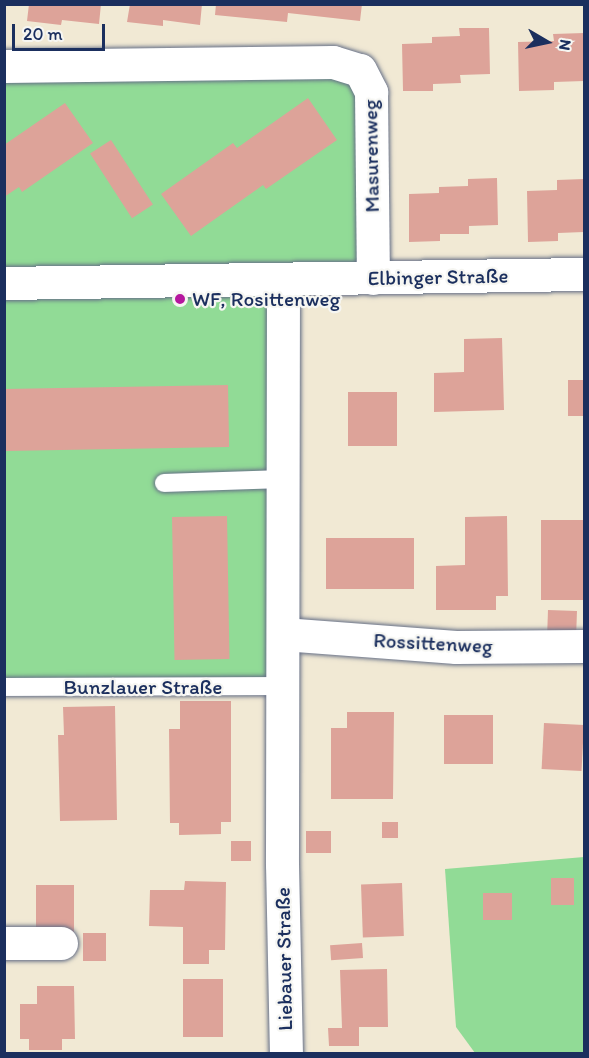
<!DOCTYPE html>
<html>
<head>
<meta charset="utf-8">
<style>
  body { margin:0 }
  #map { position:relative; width:589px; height:1058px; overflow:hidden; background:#f1e9d4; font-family:Itim,sans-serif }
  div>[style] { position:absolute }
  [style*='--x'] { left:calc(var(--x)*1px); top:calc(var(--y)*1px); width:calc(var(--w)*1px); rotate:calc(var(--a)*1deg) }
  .green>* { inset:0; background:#91db96 }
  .building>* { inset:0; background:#dda399; transform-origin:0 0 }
  .roads { filter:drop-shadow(0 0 2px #667087) drop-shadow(0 0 2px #667087) }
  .service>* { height:18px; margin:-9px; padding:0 9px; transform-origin:9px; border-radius:9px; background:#fff }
  .minor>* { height:33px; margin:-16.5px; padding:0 16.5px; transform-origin:16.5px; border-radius:16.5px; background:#fff }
  .dots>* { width:16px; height:16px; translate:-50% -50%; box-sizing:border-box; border:3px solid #f6f6f2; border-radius:50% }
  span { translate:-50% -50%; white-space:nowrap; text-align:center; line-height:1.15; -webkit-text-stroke:4.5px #f6f6f2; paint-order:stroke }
  .street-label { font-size:21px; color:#1b2f5e }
  .poi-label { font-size:21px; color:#1b2f5e }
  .left { translate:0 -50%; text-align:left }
  .frame { position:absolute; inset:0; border:6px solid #1b2f5e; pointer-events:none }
  .north { position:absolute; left:517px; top:12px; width:60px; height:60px; -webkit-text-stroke:4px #f6f6f2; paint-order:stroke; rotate:99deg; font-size:16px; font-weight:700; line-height:24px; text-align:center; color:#1b2f5e }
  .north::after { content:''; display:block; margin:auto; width:21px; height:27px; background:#1b2f5e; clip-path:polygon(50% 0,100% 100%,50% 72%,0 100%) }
  .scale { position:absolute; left:12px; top:24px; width:93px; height:27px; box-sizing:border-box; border:3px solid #1b2f5e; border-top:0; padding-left:8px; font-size:18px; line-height:21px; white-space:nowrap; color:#1b2f5e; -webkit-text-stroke:4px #f6f6f2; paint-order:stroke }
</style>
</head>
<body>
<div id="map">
  <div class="green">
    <i style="clip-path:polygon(4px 66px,360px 70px,373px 278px,283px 279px,282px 686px,5px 687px)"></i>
    <i style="clip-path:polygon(584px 857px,584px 1053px,475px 1053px,456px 1027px,445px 869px)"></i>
  </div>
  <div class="building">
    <i style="clip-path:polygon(29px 4px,101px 4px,99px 24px,62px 20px,61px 25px,27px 21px)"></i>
    <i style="clip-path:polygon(130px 4px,202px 4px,200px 25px,163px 20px,163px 26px,127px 22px)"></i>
    <i style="clip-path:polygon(216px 4px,362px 4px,360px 21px,288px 13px,287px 22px,215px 15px)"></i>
    <i style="clip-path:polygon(459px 28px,489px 28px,490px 74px,460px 75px,461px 83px,433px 84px,433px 91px,403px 91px,402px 44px,432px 43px,432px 37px,460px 36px)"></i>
    <i style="clip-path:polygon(584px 33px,584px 81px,554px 82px,554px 90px,519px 91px,518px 42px,554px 41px,553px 34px)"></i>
    <i style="clip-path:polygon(308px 98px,337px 140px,266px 189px,263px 185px,191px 236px,161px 194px,233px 143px,237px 148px)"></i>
    <i style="clip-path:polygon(65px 103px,93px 143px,22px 192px,19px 187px,4px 197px,4px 145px)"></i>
    <i style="left:111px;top:140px;width:77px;height:25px;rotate:57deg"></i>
    <i style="clip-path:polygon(497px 178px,498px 225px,469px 226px,469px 234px,440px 234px,440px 241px,409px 242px,409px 194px,439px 193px,439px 187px,468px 186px,468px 179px)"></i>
    <i style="clip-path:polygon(584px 179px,584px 232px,558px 233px,558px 241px,528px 242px,527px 191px,557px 190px,557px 180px)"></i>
    <i style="clip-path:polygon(502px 338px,504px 410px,434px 412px,434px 373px,464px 372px,464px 339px)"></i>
    <i style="left:568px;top:380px;width:16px;height:36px"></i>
    <i style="left:228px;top:385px;width:62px;height:224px;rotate:89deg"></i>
    <i style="left:348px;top:392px;width:49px;height:54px"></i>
    <i style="left:227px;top:516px;width:143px;height:55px;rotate:89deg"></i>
    <i style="clip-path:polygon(507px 516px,508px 596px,496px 596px,496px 610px,436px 610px,436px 566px,465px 565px,465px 517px)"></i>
    <i style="left:541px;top:520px;width:43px;height:80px"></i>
    <i style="left:326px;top:538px;width:88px;height:51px"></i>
    <i style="left:548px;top:610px;width:29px;height:28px;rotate:2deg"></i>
    <i style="clip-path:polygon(180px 701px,231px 701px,231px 822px,221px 822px,221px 834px,179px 835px,179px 823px,170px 823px,169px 729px,180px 729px)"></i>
    <i style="clip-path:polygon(115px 706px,117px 820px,60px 821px,58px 735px,64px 735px,63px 707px)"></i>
    <i style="clip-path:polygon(347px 712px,394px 712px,393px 799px,331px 799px,331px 728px,347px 728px)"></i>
    <i style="left:444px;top:715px;width:49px;height:49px"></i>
    <i style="left:544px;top:723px;width:40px;height:46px;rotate:3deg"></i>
    <i style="left:382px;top:822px;width:16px;height:16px"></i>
    <i style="left:331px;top:831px;width:22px;height:25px;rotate:90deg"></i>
    <i style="left:231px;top:841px;width:20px;height:20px"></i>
    <i style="left:551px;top:878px;width:23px;height:27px"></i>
    <i style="clip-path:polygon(185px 881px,226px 882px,225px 950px,209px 950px,209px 964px,183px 964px,183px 927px,149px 926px,150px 890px,184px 890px)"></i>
    <i style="left:402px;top:883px;width:53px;height:41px;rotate:88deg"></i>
    <i style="left:36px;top:885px;width:38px;height:47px"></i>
    <i style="left:483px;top:893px;width:29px;height:27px"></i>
    <i style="left:83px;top:933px;width:23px;height:28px"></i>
    <i style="left:362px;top:943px;width:15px;height:32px;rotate:86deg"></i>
    <i style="clip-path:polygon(387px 969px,388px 1027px,359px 1027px,359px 1046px,329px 1046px,328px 1028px,342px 1028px,340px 970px)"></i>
    <i style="left:183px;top:979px;width:40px;height:58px"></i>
    <i style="clip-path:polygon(37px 986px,74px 986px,75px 1039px,62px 1039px,62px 1050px,29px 1050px,29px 1039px,20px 1039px,20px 1004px,37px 1004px)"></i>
  </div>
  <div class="roads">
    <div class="service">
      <i style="--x:164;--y:483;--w:118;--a:-1.9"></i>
      <i style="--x:4;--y:687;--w:278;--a:-0.2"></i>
    </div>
    <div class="minor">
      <i style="--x:4;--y:66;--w:329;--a:-0.7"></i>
      <i style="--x:333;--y:62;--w:28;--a:17"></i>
      <i style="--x:360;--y:70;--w:25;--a:63"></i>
      <i style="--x:371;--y:92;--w:186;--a:89.4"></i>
      <i style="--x:283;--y:279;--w:585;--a:90.1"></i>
      <i style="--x:282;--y:864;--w:190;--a:88.8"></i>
      <i style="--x:4;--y:283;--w:580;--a:-0.89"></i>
      <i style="--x:283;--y:634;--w:173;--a:4.3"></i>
      <i style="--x:456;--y:647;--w:128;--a:-0.4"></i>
      <i style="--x:4;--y:943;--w:57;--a:0"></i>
    </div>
  </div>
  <div class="dots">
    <i style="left:180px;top:299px;background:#b5179e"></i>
  </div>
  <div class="street-label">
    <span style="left:371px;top:156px;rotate:-91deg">Masurenweg</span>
    <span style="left:438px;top:277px;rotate:-1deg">Elbinger Straße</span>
    <span style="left:433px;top:643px;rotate:3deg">Rossittenweg</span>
    <span style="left:143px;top:687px">Bunzlauer Straße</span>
    <span style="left:284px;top:959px;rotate:-91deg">Liebauer Straße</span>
  </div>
  <div class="poi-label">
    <span class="left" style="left:192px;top:299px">WF, Rosittenweg</span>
  </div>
  <div class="frame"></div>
  <div class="north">N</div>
  <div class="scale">20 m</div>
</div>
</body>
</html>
